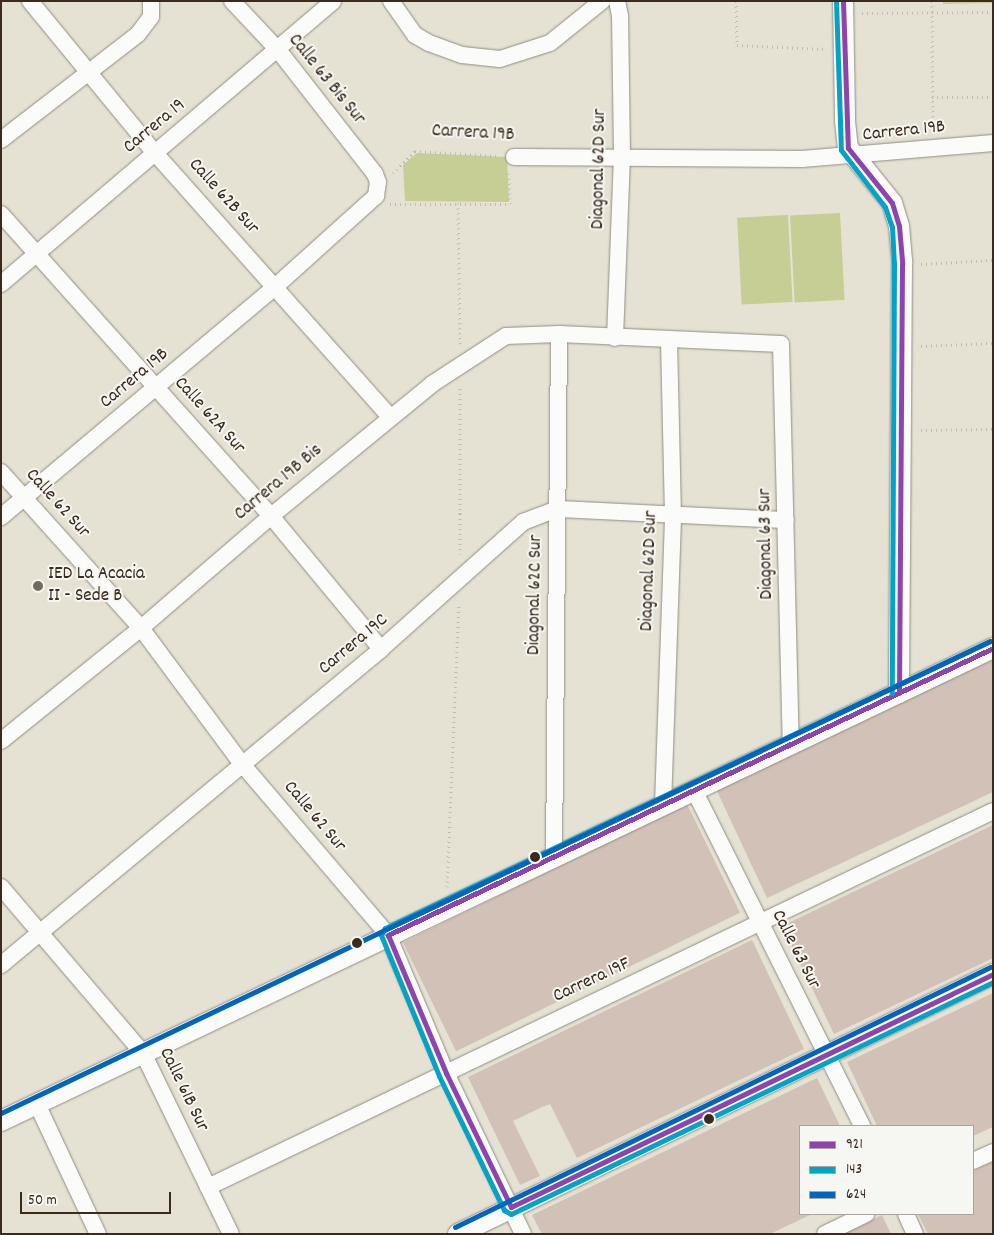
<!DOCTYPE html>
<html>
<head>
<meta charset="utf-8">
<style>
  body { margin:0 }
  #map { position:relative; width:994px; height:1235px; overflow:hidden; background:#e5e2d4; font-family:Dekko,sans-serif }
  div>[style] { position:absolute }
  [style*='--x'] { left:calc(var(--x)*1px); top:calc(var(--y)*1px); width:calc(var(--w)*1px); rotate:calc(var(--a)*1deg) }
  .green>* { inset:0; background:#c7ce95; transform-origin:0 0 }
  .building>* { inset:0; background:#d2c1b7; transform-origin:0 0 }
  .path>* { height:3px; margin-top:-1.5px; transform-origin:0; background:repeating-linear-gradient(90deg,#bebcb8 0 1px,transparent 0 5px) }
  .roads { filter:drop-shadow(0 0 1px #918d84) drop-shadow(0 0 1px #918d84) }
  .minor>* { height:16px; margin:-8px; padding:0 8px; transform-origin:8px; border-radius:8px; background:#fbfbf9 }
  .tertiary>* { height:20px; margin:-10px; padding:0 10px; transform-origin:10px; border-radius:10px; background:#fbfbf9 }
  .bus-1>* { height:5px; margin:-2.5px; padding:0 2.5px; transform-origin:2.5px; border-radius:2.5px; background:#8e44ad }
  .bus-2>* { height:5px; margin:-2.5px; padding:0 2.5px; transform-origin:2.5px; border-radius:2.5px; background:#03a3c5 }
  .bus-3>* { height:5px; margin:-2.5px; padding:0 2.5px; transform-origin:2.5px; border-radius:2.5px; background:#0065bd }
  .dots>* { width:14px; height:14px; translate:-50% -50%; box-sizing:border-box; border:2px solid #f6f6f2; border-radius:50% }
  span { translate:-50% -50%; white-space:nowrap; text-align:center; line-height:1.15; -webkit-text-stroke:4px #f6f6f2; paint-order:stroke }
  .street-label { font-size:19px; color:#3b2a1e }
  .poi-label { font-size:19px; color:#3b2a1e }
  .left { translate:0 -50%; text-align:left }
  .frame { position:absolute; inset:0; border:2px solid #3b2a1e; pointer-events:none }
  .legend { position:absolute; left:799px; top:1125px; width:175px; height:90px; box-sizing:border-box; background:#f6f6f2; border:1px solid #aba49d; margin:0; padding:6px 9px; list-style:none; font-size:15px; color:#3b2a1e }
  .legend li { display:flex; align-items:center; gap:10px; height:25px }
  .legend b { width:25px; border:1px solid #aba49d }
  .scale { position:absolute; left:20px; top:1192px; width:151px; height:22px; box-sizing:border-box; border:2px solid #3b2a1e; border-top:0; padding-left:6px; font-size:15px; line-height:18px; white-space:nowrap; color:#3b2a1e; -webkit-text-stroke:4px #f6f6f2; paint-order:stroke }
</style>
</head>
<body>
<div id="map">
  <div class="green">
    <i style="clip-path:polygon(943px 1px,993px 1px,993px 3px,943px 4px)"></i>
    <i style="clip-path:polygon(417px 153px,507px 157px,509px 202px,405px 201px,403px 165px)"></i>
    <i style="left:840px;top:213px;width:87px;height:50px;rotate:87deg"></i>
    <i style="left:788px;top:215px;width:87px;height:51px;rotate:87deg"></i>
  </div>
  <div class="building">
    <i style="clip-path:polygon(993px 659px,993px 792px,767px 898px,716px 789px)"></i>
    <i style="left:687px;top:804px;width:121px;height:316px;rotate:64deg"></i>
    <i style="clip-path:polygon(993px 825px,993px 958px,834px 1034px,782px 926px)"></i>
    <i style="clip-path:polygon(752px 940px,804px 1049px,577px 1158px,550px 1104px,540px 1108px,513px 1121px,540px 1176px,520px 1185px,468px 1077px)"></i>
    <i style="clip-path:polygon(993px 993px,993px 1127px,973px 1136px,973px 1126px,877px 1126px,847px 1062px)"></i>
    <i style="clip-path:polygon(817px 1078px,840px 1126px,800px 1126px,800px 1214px,812px 1214px,770px 1234px,542px 1234px,532px 1215px)"></i>
    <i style="clip-path:polygon(993px 1161px,993px 1234px,928px 1234px,918px 1214px,973px 1214px,973px 1171px)"></i>
    <i style="clip-path:polygon(882px 1215px,891px 1234px,842px 1234px)"></i>
  </div>
  <div class="path">
    <i style="--x:736;--y:1;--w:44;--a:88.7"></i>
    <i style="--x:737;--y:45;--w:89;--a:2.6"></i>
    <i style="--x:932;--y:1;--w:130;--a:89.6"></i>
    <i style="--x:862;--y:13;--w:131;--a:-0.4"></i>
    <i style="--x:932;--y:97;--w:61;--a:0"></i>
    <i style="--x:393;--y:173;--w:31;--a:-45"></i>
    <i style="--x:415;--y:151;--w:83;--a:3.4"></i>
    <i style="--x:458;--y:203;--w:141;--a:89.2"></i>
    <i style="--x:390;--y:204;--w:120;--a:0"></i>
    <i style="--x:510;--y:204;--w:31;--a:-92"></i>
    <i style="--x:921;--y:264;--w:72;--a:-3.2"></i>
    <i style="--x:921;--y:346;--w:72;--a:-2.4"></i>
    <i style="--x:921;--y:430;--w:72;--a:-0.8"></i>
    <i style="--x:460;--y:554;--w:168;--a:-90"></i>
    <i style="--x:447;--y:887;--w:284;--a:-87.6"></i>
  </div>
  <div class="roads">
    <div class="minor">
      <i style="--x:30;--y:1;--w:197;--a:50.6"></i>
      <i style="--x:155;--y:153;--w:352;--a:48.3"></i>
      <i style="--x:391;--y:1;--w:42;--a:54.8"></i>
      <i style="--x:415;--y:35;--w:16;--a:30"></i>
      <i style="--x:429;--y:43;--w:35;--a:20"></i>
      <i style="--x:462;--y:55;--w:38;--a:6"></i>
      <i style="--x:500;--y:59;--w:52;--a:-17.7"></i>
      <i style="--x:550;--y:43;--w:67;--a:-38.9"></i>
      <i style="--x:1;--y:140;--w:173;--a:-37.7"></i>
      <i style="--x:138;--y:34;--w:21;--a:-53"></i>
      <i style="--x:151;--y:17;--w:16;--a:-90"></i>
      <i style="--x:514;--y:157;--w:288;--a:0.4"></i>
      <i style="--x:802;--y:159;--w:192;--a:-4.8"></i>
      <i style="--x:1;--y:214;--w:405;--a:48.2"></i>
      <i style="--x:271;--y:516;--w:173;--a:50.4"></i>
      <i style="--x:1;--y:284;--w:436;--a:-40.4"></i>
      <i style="--x:615;--y:338;--w:182;--a:-87.8"></i>
      <i style="--x:622;--y:156;--w:140;--a:-90.8"></i>
      <i style="--x:620;--y:16;--w:15;--a:-101"></i>
      <i style="--x:1;--y:472;--w:210;--a:48.1"></i>
      <i style="--x:141;--y:628;--w:169;--a:53.4"></i>
      <i style="--x:242;--y:764;--w:225;--a:49.5"></i>
      <i style="--x:388;--y:935;--w:150;--a:67.2"></i>
      <i style="--x:446;--y:1073;--w:178;--a:64.4"></i>
      <i style="--x:1;--y:517;--w:359;--a:-40"></i>
      <i style="--x:276;--y:286;--w:135;--a:-42"></i>
      <i style="--x:376;--y:196;--w:14;--a:-82"></i>
      <i style="--x:378;--y:182;--w:9;--a:-111"></i>
      <i style="--x:375;--y:174;--w:157;--a:-128"></i>
      <i style="--x:278;--y:50;--w:67;--a:-133.2"></i>
      <i style="--x:1;--y:741;--w:180;--a:-38.9"></i>
      <i style="--x:141;--y:628;--w:172;--a:-40.7"></i>
      <i style="--x:271;--y:516;--w:208;--a:-39.3"></i>
      <i style="--x:432;--y:384;--w:88;--a:-33"></i>
      <i style="--x:506;--y:336;--w:53;--a:-2.2"></i>
      <i style="--x:559;--y:334;--w:222;--a:2.6"></i>
      <i style="--x:781;--y:344;--w:400;--a:88.6"></i>
      <i style="--x:694;--y:790;--w:376;--a:63.4"></i>
      <i style="--x:663;--y:805;--w:289;--a:-88"></i>
      <i style="--x:673;--y:516;--w:177;--a:-91.3"></i>
      <i style="--x:554;--y:856;--w:522;--a:-89.45"></i>
      <i style="--x:1;--y:887;--w:218;--a:49.5"></i>
      <i style="--x:143;--y:1053;--w:201;--a:64.1"></i>
      <i style="--x:1;--y:965;--w:494;--a:-39.7"></i>
      <i style="--x:381;--y:649;--w:191;--a:-41.8"></i>
      <i style="--x:523;--y:522;--w:36;--a:-21"></i>
      <i style="--x:557;--y:509;--w:229;--a:2.8"></i>
      <i style="--x:37;--y:1104;--w:144;--a:64.9"></i>
      <i style="--x:973;--y:1161;--w:22;--a:-24"></i>
      <i style="--x:208;--y:1187;--w:870;--a:-25.59"></i>
      <i style="--x:906;--y:1214;--w:22;--a:66"></i>
      <i style="--x:825;--y:1234;--w:46;--a:-26"></i>
    </div>
    <div class="tertiary">
      <i style="--x:843;--y:1;--w:120;--a:89"></i>
      <i style="--x:845;--y:121;--w:27;--a:84"></i>
      <i style="--x:848;--y:148;--w:70;--a:51.3"></i>
      <i style="--x:892;--y:203;--w:24;--a:73"></i>
      <i style="--x:899;--y:226;--w:38;--a:85"></i>
      <i style="--x:902;--y:264;--w:429;--a:90.4"></i>
      <i style="--x:1;--y:1121;--w:1099;--a:-25.49"></i>
      <i style="--x:458;--y:1234;--w:595;--a:-25.92"></i>
    </div>
  </div>
  <div class="bus-1">
    <i style="--x:843;--y:1;--w:147;--a:88.1"></i>
    <i style="--x:848;--y:148;--w:70;--a:51.3"></i>
    <i style="--x:892;--y:203;--w:24;--a:73"></i>
    <i style="--x:899;--y:226;--w:38;--a:85"></i>
    <i style="--x:902;--y:264;--w:429;--a:90.4"></i>
    <i style="--x:993;--y:648;--w:670;--a:154.62"></i>
    <i style="--x:388;--y:935;--w:150;--a:67.2"></i>
    <i style="--x:446;--y:1073;--w:149;--a:64.1"></i>
    <i style="--x:511;--y:1207;--w:535;--a:-25.8"></i>
  </div>
  <div class="bus-2">
    <i style="--x:836;--y:1;--w:149;--a:88.1"></i>
    <i style="--x:841;--y:150;--w:72;--a:52.3"></i>
    <i style="--x:885;--y:207;--w:21;--a:71"></i>
    <i style="--x:892;--y:227;--w:37;--a:87"></i>
    <i style="--x:894;--y:264;--w:429;--a:90.3"></i>
    <i style="--x:990;--y:641;--w:670;--a:154.62"></i>
    <i style="--x:385;--y:928;--w:8;--a:120"></i>
    <i style="--x:381;--y:935;--w:152;--a:67.6"></i>
    <i style="--x:439;--y:1076;--w:149;--a:64.1"></i>
    <i style="--x:504;--y:1210;--w:8;--a:30"></i>
    <i style="--x:511;--y:1214;--w:535;--a:-25.7"></i>
  </div>
  <div class="bus-3">
    <i style="--x:1;--y:1113;--w:1096;--a:-25.51"></i>
    <i style="--x:455;--y:1227;--w:595;--a:-25.92"></i>
  </div>
  <div class="dots">
    <i style="left:38px;top:586px;background:#766a5e"></i>
    <i style="left:535px;top:857px;background:#3b2a1e"></i>
    <i style="left:357px;top:943px;background:#3b2a1e"></i>
    <i style="left:709px;top:1119px;background:#3b2a1e"></i>
  </div>
  <div class="street-label">
    <span style="left:326px;top:80px;rotate:51deg">Calle 63 Bis Sur</span>
    <span style="left:155px;top:127px;rotate:-40deg">Carrera 19</span>
    <span style="left:904px;top:132px;rotate:-6deg">Carrera 19B</span>
    <span style="left:473px;top:134px;rotate:3deg">Carrera 19B</span>
    <span style="left:600px;top:169px;rotate:-89deg">Diagonal 62D Sur</span>
    <span style="left:223px;top:197px;rotate:48deg">Calle 62B Sur</span>
    <span style="left:135px;top:379px;rotate:-40deg">Carrera 19B</span>
    <span style="left:209px;top:416px;rotate:48deg">Calle 62A Sur</span>
    <span style="left:279px;top:483px;rotate:-40deg">Carrera 19B Bis</span>
    <span style="left:57px;top:504px;rotate:48deg">Calle 62 Sur</span>
    <span style="left:767px;top:544px;rotate:-91deg">Diagonal 63 Sur</span>
    <span style="left:650px;top:571px;rotate:-88deg">Diagonal 62D Sur</span>
    <span style="left:536px;top:595px;rotate:-89deg">Diagonal 62C Sur</span>
    <span style="left:354px;top:645px;rotate:-40deg">Carrera 19C</span>
    <span style="left:314px;top:817px;rotate:50deg">Calle 62 Sur</span>
    <span style="left:795px;top:950px;rotate:63deg">Calle 63 Sur</span>
    <span style="left:592px;top:981px;rotate:-25deg">Carrera 19F</span>
    <span style="left:183px;top:1090px;rotate:64deg">Calle 61B Sur</span>
  </div>
  <div class="poi-label">
    <span class="left" style="left:48px;top:586px">IED La Acacia<br>II - Sede B</span>
  </div>
  <div class="frame"></div>
  <ul class="legend">
  <li><b style="height:6px;background:#8e44ad"></b>921</li>
  <li><b style="height:6px;background:#03a3c5"></b>143</li>
  <li><b style="height:6px;background:#0065bd"></b>624</li>
  </ul>
  <div class="scale">50 m</div>
</div>
</body>
</html>
